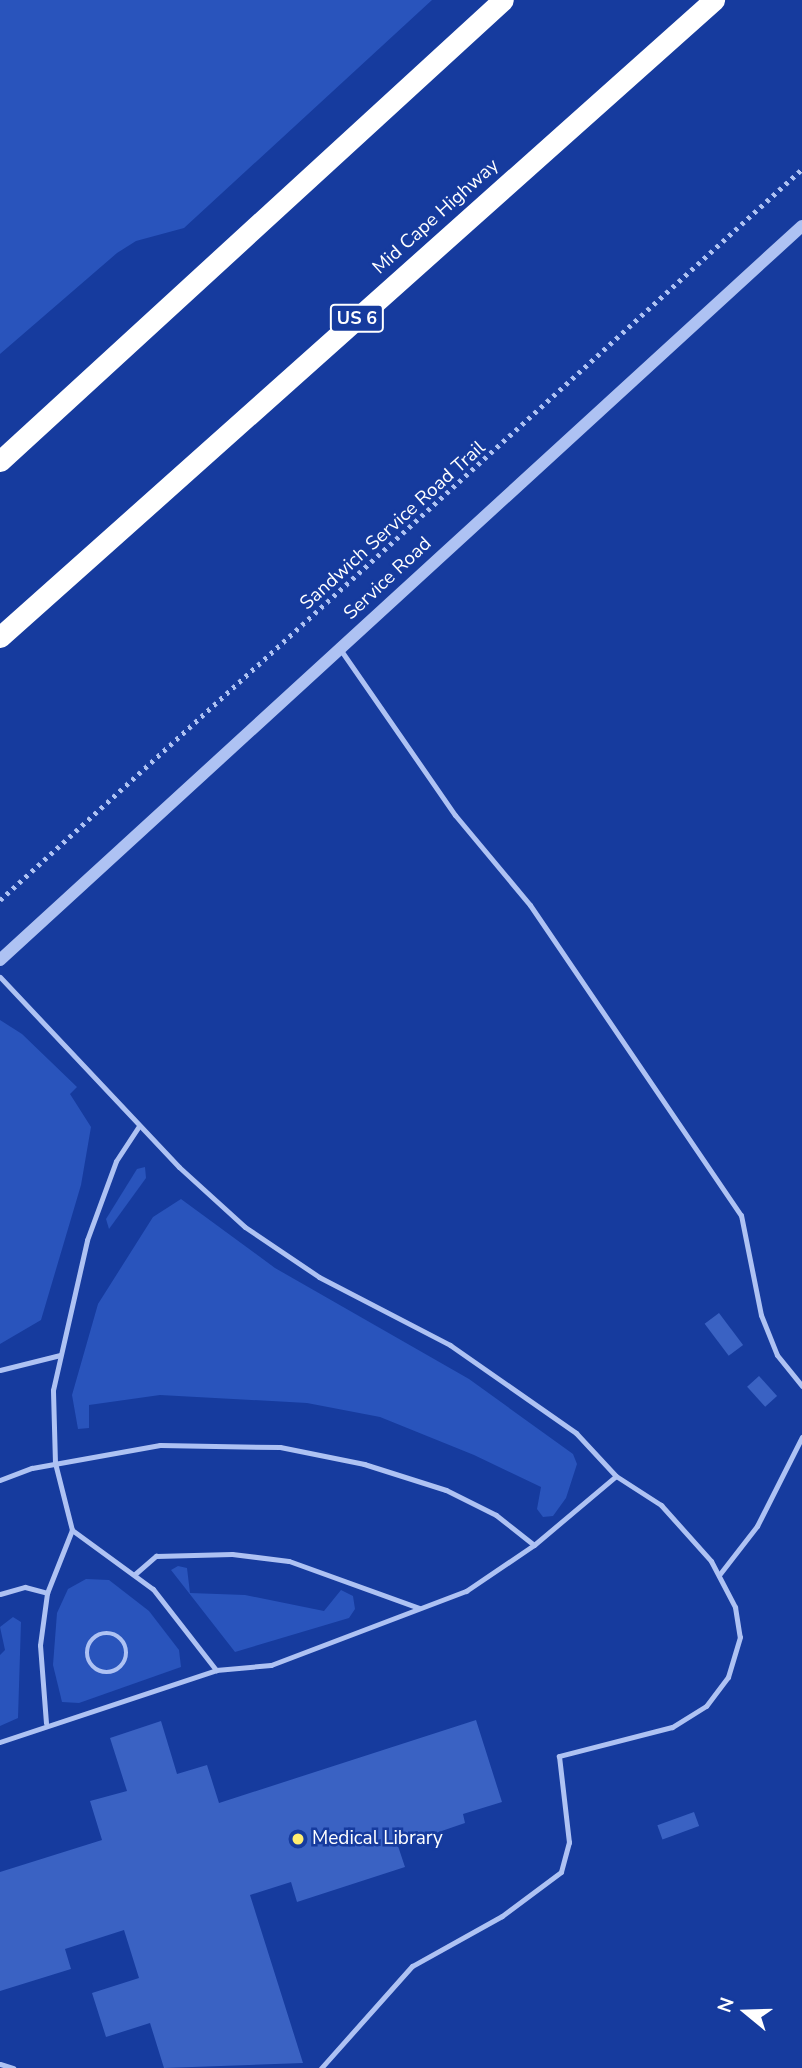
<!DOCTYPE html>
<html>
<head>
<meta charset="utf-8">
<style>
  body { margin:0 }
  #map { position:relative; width:802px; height:2068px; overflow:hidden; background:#163b9e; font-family:"Nunito Sans",sans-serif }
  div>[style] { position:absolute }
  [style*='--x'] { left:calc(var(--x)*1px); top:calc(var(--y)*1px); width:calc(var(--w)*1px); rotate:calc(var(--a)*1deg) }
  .green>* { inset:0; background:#2954bc }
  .building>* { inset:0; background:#3a62c3; transform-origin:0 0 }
  .path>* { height:4.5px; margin-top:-2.25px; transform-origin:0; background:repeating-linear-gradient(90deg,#aec2f3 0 3.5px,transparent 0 8.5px) }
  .path>.ring { margin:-2.25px; padding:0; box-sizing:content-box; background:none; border:4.5px solid #aec2f3; border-radius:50% }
  .service>* { height:5px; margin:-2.5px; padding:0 2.5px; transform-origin:2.5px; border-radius:2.5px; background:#aec2f3 }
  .tertiary>* { height:12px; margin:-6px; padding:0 6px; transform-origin:6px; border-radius:6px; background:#aec2f3 }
  .motorway>* { height:21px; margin:-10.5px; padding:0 10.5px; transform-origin:10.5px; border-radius:10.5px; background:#fff }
  .dots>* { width:19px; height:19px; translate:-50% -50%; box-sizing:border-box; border:4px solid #163b9e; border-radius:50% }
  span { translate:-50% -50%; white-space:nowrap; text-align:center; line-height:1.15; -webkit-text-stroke:5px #163b9e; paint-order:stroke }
  .shield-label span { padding:2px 5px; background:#163b9e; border:2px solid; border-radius:5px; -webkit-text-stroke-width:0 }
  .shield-label { font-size:18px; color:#fff; font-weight:700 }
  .street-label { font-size:19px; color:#fff }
  .poi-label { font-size:19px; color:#fff }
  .left { translate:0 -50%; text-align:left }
  .north { position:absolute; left:711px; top:1977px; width:70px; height:70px; -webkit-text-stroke:5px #163b9e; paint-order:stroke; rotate:289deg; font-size:19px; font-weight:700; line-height:28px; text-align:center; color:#fff }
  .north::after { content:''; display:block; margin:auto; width:24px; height:32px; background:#fff; clip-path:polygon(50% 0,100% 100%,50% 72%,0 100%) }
</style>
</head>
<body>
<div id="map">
  <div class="green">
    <i style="clip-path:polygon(0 0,432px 0,184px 228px,136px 241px,117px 253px,0 354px)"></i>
    <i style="clip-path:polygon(0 1020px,22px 1034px,77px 1087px,70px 1094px,91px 1127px,81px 1185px,41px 1320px,0 1344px)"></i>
    <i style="clip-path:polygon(145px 1167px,146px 1178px,109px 1229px,106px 1219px,137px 1169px)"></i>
    <i style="clip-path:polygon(181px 1199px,275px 1268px,469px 1379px,573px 1454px,577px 1464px,566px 1498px,553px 1516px,543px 1517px,537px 1509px,541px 1487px,474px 1455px,380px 1417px,307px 1403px,160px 1395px,89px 1405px,89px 1428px,78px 1429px,72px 1395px,98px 1304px,153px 1217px)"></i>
    <i style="clip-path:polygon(178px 1566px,187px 1568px,190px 1593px,245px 1595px,324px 1611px,341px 1590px,353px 1596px,355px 1609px,349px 1618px,235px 1652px,171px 1570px)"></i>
    <i style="clip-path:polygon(86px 1579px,109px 1580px,149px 1611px,179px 1650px,181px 1667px,79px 1703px,62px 1702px,53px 1665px,57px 1613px,68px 1589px)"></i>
    <i style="clip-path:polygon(13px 1617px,21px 1622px,18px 1718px,0 1726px,0 1655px,5px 1650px,0 1627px)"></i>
  </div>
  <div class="building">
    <i style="left:719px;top:1313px;width:40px;height:18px;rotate:53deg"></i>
    <i style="left:759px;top:1376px;width:27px;height:16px;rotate:48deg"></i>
    <i style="clip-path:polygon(476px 1720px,502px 1802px,463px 1814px,465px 1823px,398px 1846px,405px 1867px,297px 1902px,291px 1882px,250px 1895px,303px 2063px,164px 2068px,150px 2023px,106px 2037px,92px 1993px,139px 1978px,124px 1930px,65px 1949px,71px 1969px,0 1991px,0 1872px,102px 1840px,90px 1801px,127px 1791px,110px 1738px,161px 1721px,177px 1774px,207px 1765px,219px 1803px)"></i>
    <i style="left:694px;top:1812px;width:15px;height:39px;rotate:70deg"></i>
  </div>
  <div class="path">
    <i style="--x:0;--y:900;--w:1085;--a:-42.35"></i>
    <i class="ring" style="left:87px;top:1633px;width:35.5px;height:35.5px"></i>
  </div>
  <div class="service">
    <i style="--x:340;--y:649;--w:202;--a:55.3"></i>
    <i style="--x:455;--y:815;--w:117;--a:50.2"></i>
    <i style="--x:530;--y:905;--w:375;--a:55.8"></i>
    <i style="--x:741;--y:1215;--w:102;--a:78.7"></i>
    <i style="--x:761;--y:1315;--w:43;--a:68.2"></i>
    <i style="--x:777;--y:1355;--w:40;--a:51"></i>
    <i style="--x:0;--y:977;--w:261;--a:46.7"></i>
    <i style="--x:179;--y:1167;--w:89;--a:42.3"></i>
    <i style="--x:245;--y:1227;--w:89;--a:34"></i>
    <i style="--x:319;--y:1277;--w:148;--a:27.4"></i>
    <i style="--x:450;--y:1345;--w:154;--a:34.9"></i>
    <i style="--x:576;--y:1433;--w:59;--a:47.1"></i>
    <i style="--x:616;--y:1476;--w:54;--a:32.8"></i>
    <i style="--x:661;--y:1505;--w:75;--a:48.2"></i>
    <i style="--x:711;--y:1561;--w:52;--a:62.4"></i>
    <i style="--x:735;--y:1607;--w:30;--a:81"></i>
    <i style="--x:740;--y:1637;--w:42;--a:106.7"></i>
    <i style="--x:728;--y:1677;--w:36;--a:127"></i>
    <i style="--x:706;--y:1706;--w:40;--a:148"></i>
    <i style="--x:672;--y:1727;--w:117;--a:165.6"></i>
    <i style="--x:559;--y:1756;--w:87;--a:83.4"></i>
    <i style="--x:569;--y:1842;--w:31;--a:105"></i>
    <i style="--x:561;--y:1872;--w:74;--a:143.3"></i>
    <i style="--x:502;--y:1916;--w:103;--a:150.9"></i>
    <i style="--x:412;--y:1966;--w:137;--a:131.7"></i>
    <i style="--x:0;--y:1370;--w:62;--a:-14"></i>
    <i style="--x:0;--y:1480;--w:34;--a:-21"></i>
    <i style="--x:32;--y:1468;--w:130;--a:-10.2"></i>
    <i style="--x:160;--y:1445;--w:120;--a:1"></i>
    <i style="--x:280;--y:1447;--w:86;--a:11.4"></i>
    <i style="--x:364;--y:1464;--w:86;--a:17.6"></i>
    <i style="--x:446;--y:1490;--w:56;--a:26.6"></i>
    <i style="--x:496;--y:1515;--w:48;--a:38.3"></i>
    <i style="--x:72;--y:1530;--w:100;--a:36.1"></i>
    <i style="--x:153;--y:1589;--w:103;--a:52.1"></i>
    <i style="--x:135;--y:1574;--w:28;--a:-41"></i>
    <i style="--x:156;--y:1556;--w:76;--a:-1.5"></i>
    <i style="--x:232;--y:1554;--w:57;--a:7"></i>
    <i style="--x:289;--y:1561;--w:138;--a:19.9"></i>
    <i style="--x:719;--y:1575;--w:62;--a:-52.2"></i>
    <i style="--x:757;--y:1526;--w:100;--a:-63.2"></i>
    <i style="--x:0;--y:1594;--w:26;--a:-16"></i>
    <i style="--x:25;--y:1587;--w:23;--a:15"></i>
    <i style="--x:46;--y:1723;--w:78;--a:-94.4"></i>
    <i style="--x:40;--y:1645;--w:52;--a:-82.3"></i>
    <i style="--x:47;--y:1593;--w:68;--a:-68.4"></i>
    <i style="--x:72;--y:1530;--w:69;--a:-104.2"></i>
    <i style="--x:55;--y:1463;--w:73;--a:-91.6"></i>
    <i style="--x:53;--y:1390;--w:154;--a:-77.2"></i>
    <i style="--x:87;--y:1240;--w:84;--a:-69.8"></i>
    <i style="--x:116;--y:1161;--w:42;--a:-56.7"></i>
    <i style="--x:0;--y:1742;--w:228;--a:-18.4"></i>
    <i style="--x:216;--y:1670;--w:55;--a:-5.2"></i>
    <i style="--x:271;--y:1665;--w:209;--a:-20.8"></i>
    <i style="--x:466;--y:1591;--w:82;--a:-34.1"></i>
    <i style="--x:534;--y:1545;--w:107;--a:-40.1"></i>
    <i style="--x:0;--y:2064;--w:14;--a:17"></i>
  </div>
  <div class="tertiary">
    <i style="--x:0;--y:960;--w:1087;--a:-42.47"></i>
  </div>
  <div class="motorway">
    <i style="--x:0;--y:461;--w:682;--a:-42.51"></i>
    <i style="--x:0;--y:637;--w:957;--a:-41.74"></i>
  </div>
  <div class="dots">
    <i style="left:298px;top:1839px;background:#ffed70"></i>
  </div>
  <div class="shield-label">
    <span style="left:357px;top:318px">US 6</span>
  </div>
  <div class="street-label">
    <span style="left:436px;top:217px;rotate:-42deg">Mid Cape Highway</span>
    <span style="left:393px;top:526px;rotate:-42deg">Sandwich Service Road Trail</span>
    <span style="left:388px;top:579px;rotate:-43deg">Service Road</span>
  </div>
  <div class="poi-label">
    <span class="left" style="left:312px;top:1839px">Medical Library</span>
  </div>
  <div class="north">N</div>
</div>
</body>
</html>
